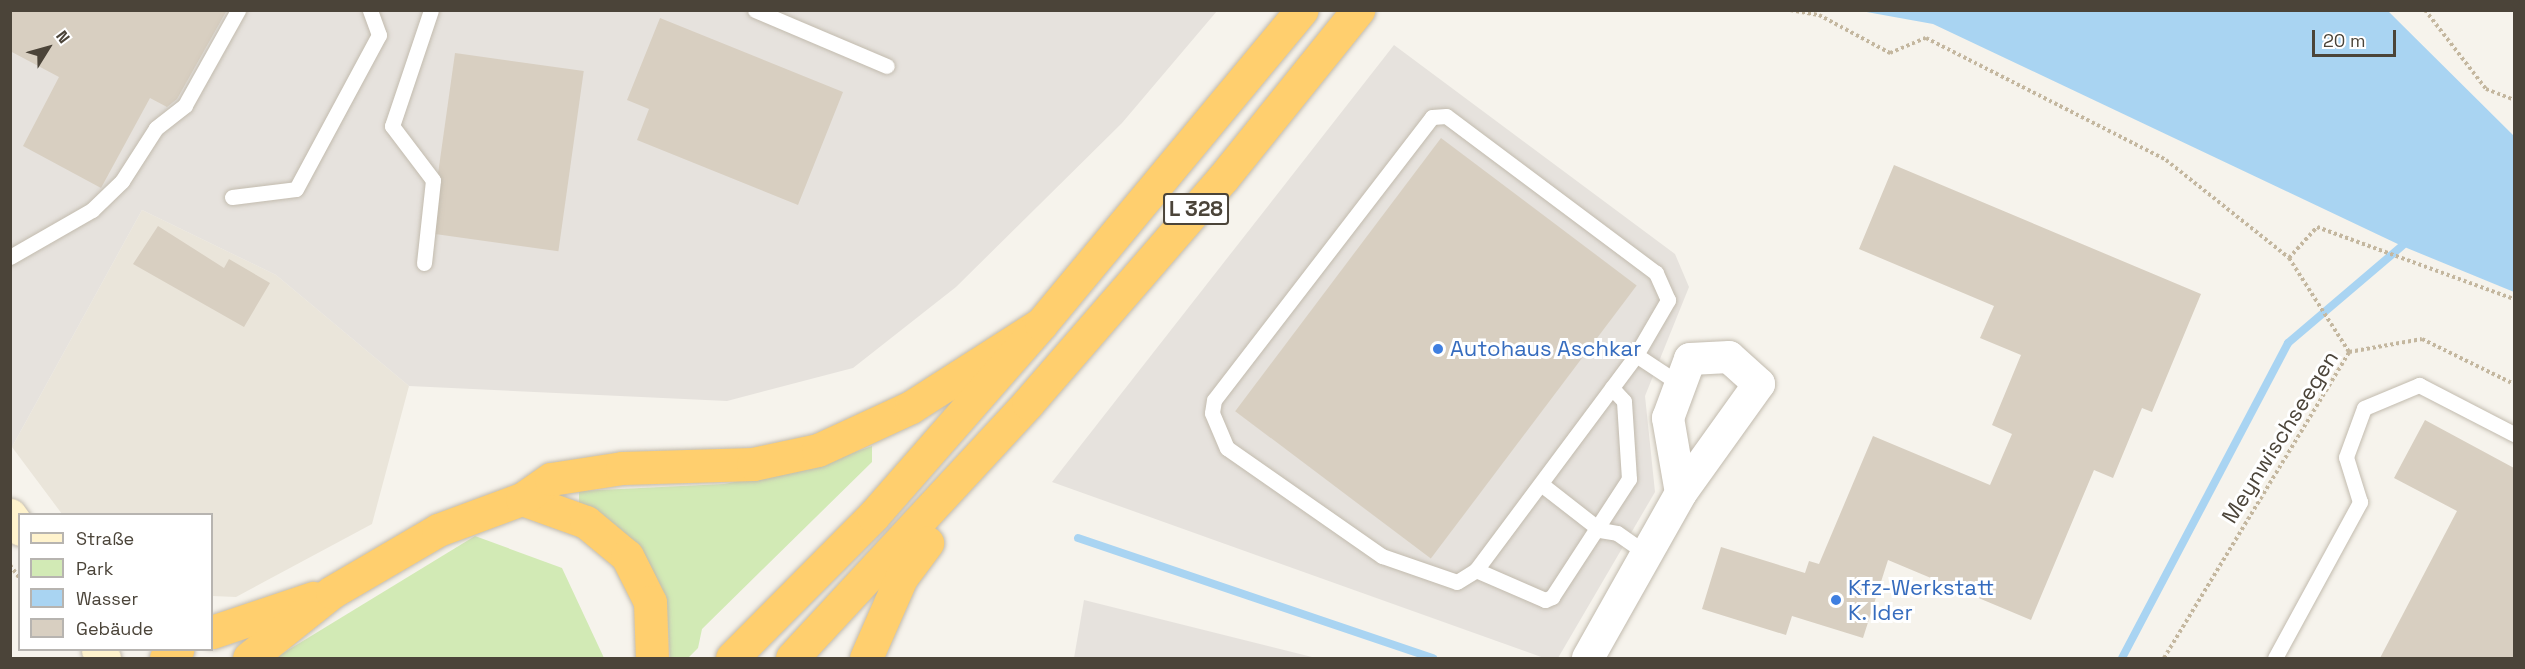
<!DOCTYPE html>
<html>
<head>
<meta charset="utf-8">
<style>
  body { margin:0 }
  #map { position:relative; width:2525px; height:669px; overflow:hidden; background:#f6f3ec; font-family:"Space Grotesk",sans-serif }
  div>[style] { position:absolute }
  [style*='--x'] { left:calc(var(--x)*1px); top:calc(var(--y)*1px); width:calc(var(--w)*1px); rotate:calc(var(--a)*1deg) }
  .residential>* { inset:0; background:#eae5da }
  .industrial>* { inset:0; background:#e6e2dd }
  .green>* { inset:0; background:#d2eab5 }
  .water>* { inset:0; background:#a9d4f2 }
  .stream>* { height:8px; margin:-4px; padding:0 4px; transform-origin:4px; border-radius:4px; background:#a9d4f2 }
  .building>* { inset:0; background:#d8cfc1; transform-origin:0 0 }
  .path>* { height:4px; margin-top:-2px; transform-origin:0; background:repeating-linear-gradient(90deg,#c4b79f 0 3px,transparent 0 6px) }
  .roads { filter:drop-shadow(0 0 2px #c2bbae) drop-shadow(0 0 2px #c2bbae) }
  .lane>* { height:15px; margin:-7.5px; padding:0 7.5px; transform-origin:7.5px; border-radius:7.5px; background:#fff }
  .street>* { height:32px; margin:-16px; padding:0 16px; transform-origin:16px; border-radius:16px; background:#fff }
  .secondary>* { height:33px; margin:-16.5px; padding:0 16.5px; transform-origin:16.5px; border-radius:16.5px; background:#fff3cd }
  .highway>* { height:33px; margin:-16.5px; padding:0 16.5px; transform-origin:16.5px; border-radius:16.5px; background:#ffcf6e }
  .dots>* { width:16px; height:16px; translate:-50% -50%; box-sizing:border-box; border:3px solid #fff; border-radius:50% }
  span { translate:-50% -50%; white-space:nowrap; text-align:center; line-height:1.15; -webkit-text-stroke:6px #fff; paint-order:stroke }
  .shield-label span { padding:2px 4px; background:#fff; border:2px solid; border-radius:4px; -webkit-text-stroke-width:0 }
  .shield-label { font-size:21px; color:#4b4439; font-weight:700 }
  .shop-label { font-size:22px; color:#366cbe }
  .left { translate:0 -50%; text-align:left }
  .street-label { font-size:22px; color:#4b4439 }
  .frame { position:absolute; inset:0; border:12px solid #4b4439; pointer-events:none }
  .legend { position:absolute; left:18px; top:513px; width:195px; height:138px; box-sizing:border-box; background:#fff; border:2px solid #b7b4b0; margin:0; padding:8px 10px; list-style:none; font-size:18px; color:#4b4439 }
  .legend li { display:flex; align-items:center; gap:12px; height:30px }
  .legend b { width:30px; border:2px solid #b7b4b0 }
  .north { position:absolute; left:18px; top:18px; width:60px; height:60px; -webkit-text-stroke:4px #fff; paint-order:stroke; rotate:53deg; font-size:16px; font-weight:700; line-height:24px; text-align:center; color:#4b4439 }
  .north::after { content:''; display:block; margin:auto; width:21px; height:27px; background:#4b4439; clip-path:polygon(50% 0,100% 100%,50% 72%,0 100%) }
  .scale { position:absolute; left:2312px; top:30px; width:84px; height:27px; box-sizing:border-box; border:3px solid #4b4439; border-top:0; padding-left:8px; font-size:18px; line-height:21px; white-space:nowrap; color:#4b4439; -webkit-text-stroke:4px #fff; paint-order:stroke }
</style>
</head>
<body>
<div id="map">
  <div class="residential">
    <i style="clip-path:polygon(142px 210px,276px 275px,409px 386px,372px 524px,236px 597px,212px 596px,212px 514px,62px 514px,12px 447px)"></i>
  </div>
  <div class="industrial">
    <i style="clip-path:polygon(11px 11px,1217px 11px,1122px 123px,956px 287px,853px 368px,727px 401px,409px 386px,276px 275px,142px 210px,12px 447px)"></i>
    <i style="clip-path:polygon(1394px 45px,1675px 254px,1689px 287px,1645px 396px,1655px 492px,1558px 658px,1544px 658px,1052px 482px)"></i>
    <i style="clip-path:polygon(1084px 600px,1316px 658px,1074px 658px)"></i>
  </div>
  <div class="green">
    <i style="clip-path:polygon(872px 446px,872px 462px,702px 629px,698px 648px,688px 658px,670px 658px,667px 608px,649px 564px,579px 503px,579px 491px,724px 484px,810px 468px)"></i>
    <i style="clip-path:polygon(475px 536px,562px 568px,604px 658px,275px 658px)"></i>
  </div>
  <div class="water">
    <i style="clip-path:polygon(1861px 11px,2388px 11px,2514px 136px,2514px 292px,2402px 246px,1933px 24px)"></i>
  </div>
  <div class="stream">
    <i style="--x:1078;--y:538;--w:375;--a:18.7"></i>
    <i style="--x:2122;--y:658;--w:356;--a:-62.2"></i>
    <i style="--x:2288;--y:343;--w:150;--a:-40.4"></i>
  </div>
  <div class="building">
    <i style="clip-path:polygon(10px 10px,227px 10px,177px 99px,167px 107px,150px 98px,101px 188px,23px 146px,59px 77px,10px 51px)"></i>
    <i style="clip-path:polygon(660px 18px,843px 92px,798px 205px,637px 140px,649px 109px,627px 100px)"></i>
    <i style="left:455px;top:53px;width:130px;height:182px;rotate:8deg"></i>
    <i style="left:1441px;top:138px;width:245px;height:342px;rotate:37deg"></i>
    <i style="clip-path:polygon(1894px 165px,2201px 294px,2152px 412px,2142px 408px,2113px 478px,2094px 470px,2031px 620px,1888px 560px,1863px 638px,1792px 616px,1786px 635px,1702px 609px,1721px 547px,1805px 573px,1809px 561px,1819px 564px,1873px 436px,1990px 485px,2012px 434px,1992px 425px,2021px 355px,1980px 338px,1994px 306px,1859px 249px)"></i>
    <i style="clip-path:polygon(158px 226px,224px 268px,229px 259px,270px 283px,244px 327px,133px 264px)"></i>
    <i style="clip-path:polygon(2425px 420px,2514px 468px,2514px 658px,2380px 658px,2457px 511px,2394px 478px)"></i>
  </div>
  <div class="path">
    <i style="--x:1790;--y:10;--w:29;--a:10"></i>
    <i style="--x:1819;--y:15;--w:81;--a:28.2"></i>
    <i style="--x:1890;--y:53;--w:39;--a:-23"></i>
    <i style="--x:1926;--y:38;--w:269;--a:26.9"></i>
    <i style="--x:2166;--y:160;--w:157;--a:38.5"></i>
    <i style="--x:2289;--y:258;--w:42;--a:-47.9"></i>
    <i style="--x:2317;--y:227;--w:210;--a:20.1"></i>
    <i style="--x:2425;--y:10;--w:100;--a:52.3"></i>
    <i style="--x:2486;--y:89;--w:30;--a:21"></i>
    <i style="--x:2289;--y:258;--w:112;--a:57.4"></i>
    <i style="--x:10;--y:565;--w:17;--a:54"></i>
    <i style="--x:2164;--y:658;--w:358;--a:-58.8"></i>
    <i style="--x:2349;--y:352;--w:74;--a:-10.1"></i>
    <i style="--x:2422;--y:339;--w:102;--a:26.1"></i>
  </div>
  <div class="roads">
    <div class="lane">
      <i style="--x:755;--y:10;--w:143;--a:23"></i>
      <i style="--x:232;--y:197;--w:64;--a:-7.1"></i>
      <i style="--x:296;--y:189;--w:175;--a:-61.7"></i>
      <i style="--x:379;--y:35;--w:27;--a:-110"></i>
      <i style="--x:10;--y:257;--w:95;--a:-29.8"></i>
      <i style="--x:92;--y:210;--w:42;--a:-44"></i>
      <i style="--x:122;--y:181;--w:63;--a:-57.3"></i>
      <i style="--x:156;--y:128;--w:37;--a:-38"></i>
      <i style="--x:185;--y:105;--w:109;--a:-60.8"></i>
      <i style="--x:424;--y:263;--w:83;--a:-83.8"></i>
      <i style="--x:433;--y:180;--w:68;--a:-127.2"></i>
      <i style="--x:392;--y:126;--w:122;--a:-71.4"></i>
      <i style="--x:1636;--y:355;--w:64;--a:-59.8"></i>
      <i style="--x:1668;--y:300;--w:30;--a:-114"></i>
      <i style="--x:1656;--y:273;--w:262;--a:-143.2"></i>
      <i style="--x:1446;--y:116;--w:14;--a:176"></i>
      <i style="--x:1432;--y:117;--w:357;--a:127.6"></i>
      <i style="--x:1214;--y:400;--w:13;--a:99"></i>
      <i style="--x:1212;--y:413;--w:38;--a:67"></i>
      <i style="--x:1227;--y:448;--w:189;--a:34.9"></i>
      <i style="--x:1382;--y:556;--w:79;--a:19.1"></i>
      <i style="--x:1457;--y:582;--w:22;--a:-32"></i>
      <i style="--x:1476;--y:570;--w:268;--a:-53.3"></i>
      <i style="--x:1636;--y:355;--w:53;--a:33.4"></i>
      <i style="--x:1541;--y:484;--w:75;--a:37.9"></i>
      <i style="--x:1600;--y:530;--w:17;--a:10"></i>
      <i style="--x:1617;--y:533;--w:37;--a:35"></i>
      <i style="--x:1476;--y:570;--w:75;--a:23.5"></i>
      <i style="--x:1545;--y:600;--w:8;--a:-23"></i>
      <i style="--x:1552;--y:597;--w:141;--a:-56.9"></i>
      <i style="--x:1629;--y:479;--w:78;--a:-93.7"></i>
      <i style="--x:1624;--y:401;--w:18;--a:-133"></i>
      <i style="--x:2275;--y:658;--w:178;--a:-61.4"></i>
      <i style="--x:2360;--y:502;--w:47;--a:-107.3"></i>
      <i style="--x:2346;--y:457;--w:52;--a:-69.8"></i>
      <i style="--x:2364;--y:408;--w:60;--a:-22.7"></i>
      <i style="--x:2419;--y:385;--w:107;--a:27.3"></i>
    </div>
    <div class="street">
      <i style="--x:1588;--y:658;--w:189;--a:-60.6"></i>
      <i style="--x:1681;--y:493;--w:134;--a:-54.4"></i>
      <i style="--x:1759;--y:384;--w:40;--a:-138"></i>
      <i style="--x:1729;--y:357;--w:39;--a:177"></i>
      <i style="--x:1690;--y:359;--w:63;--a:110.4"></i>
      <i style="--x:1668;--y:418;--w:76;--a:80.2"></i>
    </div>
    <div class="secondary">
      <i style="--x:10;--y:515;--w:17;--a:54"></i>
      <i style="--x:98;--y:650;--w:10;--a:53"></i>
    </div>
    <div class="highway">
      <i style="--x:522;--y:499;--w:68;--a:19.8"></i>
      <i style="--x:586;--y:522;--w:53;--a:39.7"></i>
      <i style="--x:627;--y:556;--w:51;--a:63.4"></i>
      <i style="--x:650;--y:602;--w:56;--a:88"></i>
      <i style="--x:212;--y:632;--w:107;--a:-18.6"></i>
      <i style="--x:166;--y:658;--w:14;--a:-36"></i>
      <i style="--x:249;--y:658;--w:106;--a:-38.5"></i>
      <i style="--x:332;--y:592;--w:123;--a:-30.3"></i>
      <i style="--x:438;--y:530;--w:90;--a:-20.3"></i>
      <i style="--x:522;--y:499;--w:35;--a:-35"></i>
      <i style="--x:551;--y:479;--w:72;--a:-8.8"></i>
      <i style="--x:622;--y:468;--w:131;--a:-1.7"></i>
      <i style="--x:753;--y:464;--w:66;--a:-12.2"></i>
      <i style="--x:818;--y:450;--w:102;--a:-24.8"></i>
      <i style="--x:911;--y:407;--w:154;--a:-32.6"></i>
      <i style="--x:732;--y:658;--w:200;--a:-45.2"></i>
      <i style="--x:873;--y:516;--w:255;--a:-48.8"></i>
      <i style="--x:1041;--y:324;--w:408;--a:-50.3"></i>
      <i style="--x:792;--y:658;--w:347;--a:-47.2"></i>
      <i style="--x:1028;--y:403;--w:298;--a:-49.1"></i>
      <i style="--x:1223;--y:178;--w:216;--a:-51.2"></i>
      <i style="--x:866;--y:658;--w:87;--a:-66.4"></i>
      <i style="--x:901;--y:578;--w:44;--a:-53.4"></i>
    </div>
  </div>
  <div class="dots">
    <i style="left:1438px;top:349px;background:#3f7fe0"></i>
    <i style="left:1836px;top:600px;background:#3f7fe0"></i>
  </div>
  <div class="shield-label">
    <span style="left:1196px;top:209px">L 328</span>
  </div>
  <div class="shop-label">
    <span class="left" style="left:1450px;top:349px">Autohaus Aschkar</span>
    <span class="left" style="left:1848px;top:600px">Kfz-Werkstatt<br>K. Ider</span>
  </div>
  <div class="street-label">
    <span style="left:2280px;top:437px;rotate:-58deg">Meynwischseegen</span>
  </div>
  <div class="frame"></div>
  <ul class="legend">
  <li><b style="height:8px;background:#fff3cd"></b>Straße</li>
  <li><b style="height:16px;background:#d2eab5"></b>Park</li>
  <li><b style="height:16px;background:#a9d4f2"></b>Wasser</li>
  <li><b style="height:16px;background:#d8cfc1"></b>Gebäude</li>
  </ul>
  <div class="north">N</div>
  <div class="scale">20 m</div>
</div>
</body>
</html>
